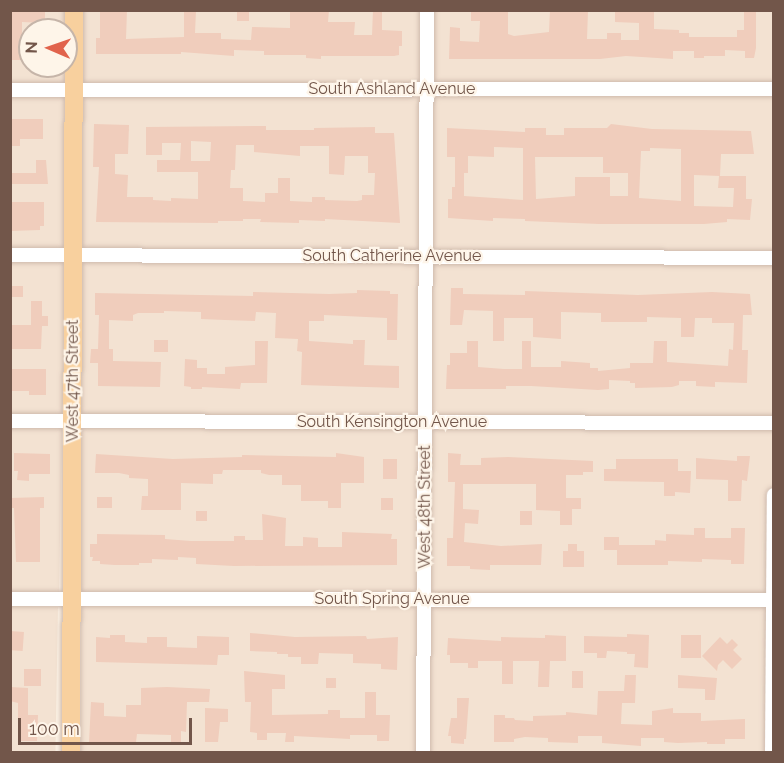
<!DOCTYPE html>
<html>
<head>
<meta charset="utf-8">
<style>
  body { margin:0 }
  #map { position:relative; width:784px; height:763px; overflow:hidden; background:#fbf0e3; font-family:Raleway,sans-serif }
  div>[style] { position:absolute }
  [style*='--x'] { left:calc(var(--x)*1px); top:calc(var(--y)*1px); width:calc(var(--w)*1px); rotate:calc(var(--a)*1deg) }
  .residential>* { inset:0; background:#f3e2d2; transform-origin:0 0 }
  .building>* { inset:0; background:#f0cdbc; transform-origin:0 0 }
  .roads { filter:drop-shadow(0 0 2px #cebaad) drop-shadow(0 0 2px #cebaad) }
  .minor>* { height:14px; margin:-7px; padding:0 7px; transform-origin:7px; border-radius:7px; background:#fff }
  .major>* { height:18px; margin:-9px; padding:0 9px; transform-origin:9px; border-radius:9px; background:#f8d09e }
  span { translate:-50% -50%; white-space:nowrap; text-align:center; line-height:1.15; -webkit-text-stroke:4.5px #fef5e9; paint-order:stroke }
  .street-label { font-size:16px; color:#72564a }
  .frame { position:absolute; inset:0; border:12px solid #72564a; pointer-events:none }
  .north { position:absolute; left:18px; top:18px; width:60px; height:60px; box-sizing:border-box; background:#fef5e9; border:2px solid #c6b5a9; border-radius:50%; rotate:272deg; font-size:16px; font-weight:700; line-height:24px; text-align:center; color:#72564a }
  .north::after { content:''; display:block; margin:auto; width:21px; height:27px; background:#e1634c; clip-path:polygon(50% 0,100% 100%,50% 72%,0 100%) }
  .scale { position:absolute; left:18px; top:718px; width:174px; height:27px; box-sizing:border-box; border:3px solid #72564a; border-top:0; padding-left:8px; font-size:18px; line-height:21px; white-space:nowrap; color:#72564a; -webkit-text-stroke:4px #fef5e9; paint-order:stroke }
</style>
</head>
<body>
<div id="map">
  <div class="residential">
    <i style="clip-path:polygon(evenodd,11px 11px,70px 11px,59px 592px,11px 592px,11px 11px,30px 30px,66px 30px,66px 66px,30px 66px,30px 30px)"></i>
    <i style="left:81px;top:11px;width:692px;height:741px"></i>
    <i style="left:11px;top:606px;width:47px;height:146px;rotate:1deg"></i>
  </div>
  <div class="building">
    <i style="clip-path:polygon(10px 10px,45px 10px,45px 23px,22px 22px,22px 60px,10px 60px)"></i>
    <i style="clip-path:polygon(100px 10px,127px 10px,126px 39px,184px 37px,184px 11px,196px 11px,195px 33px,221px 33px,221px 39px,251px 40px,252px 27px,290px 28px,290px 11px,329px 10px,328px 22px,355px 22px,354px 35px,372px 35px,373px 10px,382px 10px,382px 30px,402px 31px,402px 46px,399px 46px,399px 55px,394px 56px,321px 56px,321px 59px,306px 58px,306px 55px,264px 55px,264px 51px,234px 50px,234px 56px,181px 52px,181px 54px,96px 54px,96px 38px,100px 38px)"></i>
    <i style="left:237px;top:10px;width:12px;height:11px"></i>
    <i style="clip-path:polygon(497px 10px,508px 10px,508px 34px,514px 36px,549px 32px,550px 10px,588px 11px,587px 39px,607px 39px,607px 33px,621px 33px,621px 40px,639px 40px,639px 23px,615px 22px,615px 10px,654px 11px,654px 29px,679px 30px,679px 33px,689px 33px,689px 37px,737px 37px,737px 30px,744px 30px,744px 11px,756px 11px,756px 48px,754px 58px,745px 58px,745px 51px,725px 50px,725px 56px,704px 56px,704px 58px,694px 58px,694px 51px,673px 51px,673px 59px,626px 56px,600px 59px,449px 59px,450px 27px,460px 28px,460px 41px,479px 42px,480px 21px,471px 21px,471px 12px)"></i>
    <i style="clip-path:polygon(10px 119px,43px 119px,43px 139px,20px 139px,20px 146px,10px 146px)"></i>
    <i style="clip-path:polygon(evenodd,94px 124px,129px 125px,128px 154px,115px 154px,115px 174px,128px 175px,127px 197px,153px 197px,153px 200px,171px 201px,171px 198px,198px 199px,198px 172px,157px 172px,157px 160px,180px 160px,181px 143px,162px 143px,162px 155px,146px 155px,146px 127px,266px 126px,266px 130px,314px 130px,314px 128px,375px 127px,375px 133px,394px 133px,400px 223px,325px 219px,325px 221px,299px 220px,299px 223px,260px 222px,261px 219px,243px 219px,243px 221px,218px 221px,218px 223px,96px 222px,99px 167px,93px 167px,94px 124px,191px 141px,211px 142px,210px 161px,191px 161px,191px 141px,94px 124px,236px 145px,254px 145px,254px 152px,300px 156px,300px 146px,329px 146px,329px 174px,344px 175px,345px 156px,368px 156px,368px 173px,375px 173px,374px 195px,362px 195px,362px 200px,357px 201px,325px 200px,325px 197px,312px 197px,312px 202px,290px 201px,290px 178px,278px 178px,278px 193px,265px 193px,265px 202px,243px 201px,243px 188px,230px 188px,231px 170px,235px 170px,236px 145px)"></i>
    <i style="clip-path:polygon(evenodd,611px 124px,652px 129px,751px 131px,754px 154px,721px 154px,720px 176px,694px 175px,694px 206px,733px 207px,734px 188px,718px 188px,719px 176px,746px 176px,746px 199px,752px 199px,750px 220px,727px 219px,727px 222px,704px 224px,599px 224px,525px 221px,525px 219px,493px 218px,493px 221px,448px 218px,448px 199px,452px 199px,452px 187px,455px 187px,455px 157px,447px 157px,447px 128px,525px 132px,525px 128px,546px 128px,546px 135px,564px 135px,564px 128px,607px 128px,611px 124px,494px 147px,523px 148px,523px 200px,464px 196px,464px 173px,468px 173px,468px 156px,494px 157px,494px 147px,611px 124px,650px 148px,681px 149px,681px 201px,639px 198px,641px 151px,650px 151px,650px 148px,611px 124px,535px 157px,603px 157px,603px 173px,628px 173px,628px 196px,610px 196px,610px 177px,575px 177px,575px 196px,536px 199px,535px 157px)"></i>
    <i style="clip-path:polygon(36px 160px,46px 160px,48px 184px,10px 184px,10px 173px,36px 173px)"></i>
    <i style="clip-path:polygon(10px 202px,44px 202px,44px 226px,40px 226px,40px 230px,10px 231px)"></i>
    <i style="left:10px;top:286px;width:13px;height:11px"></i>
    <i style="clip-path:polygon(451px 288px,463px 288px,463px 294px,525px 295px,525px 291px,638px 295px,712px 292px,750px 294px,752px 315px,743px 315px,742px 350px,748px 350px,747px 383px,715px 382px,715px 387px,696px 386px,696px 381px,679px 381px,679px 385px,672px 387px,635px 388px,635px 383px,630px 383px,630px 381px,609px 380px,609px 389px,598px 390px,531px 386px,506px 386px,506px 389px,446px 389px,447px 365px,450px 365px,450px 353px,467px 353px,467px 341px,478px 341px,478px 367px,504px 369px,522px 369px,522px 341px,531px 341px,531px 367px,561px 367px,561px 361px,590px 363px,590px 368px,598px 368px,598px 371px,630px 368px,630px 363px,653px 363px,654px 341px,667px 341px,667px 362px,728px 366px,729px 349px,733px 350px,734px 323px,712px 323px,712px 318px,695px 318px,694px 337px,681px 337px,681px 318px,647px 317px,647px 322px,601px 322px,601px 313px,561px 312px,561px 339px,533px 337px,533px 318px,504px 318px,504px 341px,493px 341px,493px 311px,464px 310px,462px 325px,450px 325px)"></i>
    <i style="clip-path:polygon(357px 290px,390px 291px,390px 294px,398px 294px,397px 340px,387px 340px,387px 318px,324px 315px,324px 321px,309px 321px,309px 341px,353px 344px,353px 340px,365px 340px,364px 365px,399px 366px,399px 388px,301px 385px,302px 352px,297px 351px,298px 339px,275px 338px,276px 313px,256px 312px,255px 321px,225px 320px,201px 319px,201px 312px,164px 311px,164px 313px,138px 313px,133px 315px,133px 321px,109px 320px,109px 349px,113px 349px,113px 361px,161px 362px,160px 387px,98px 386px,98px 363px,90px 363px,91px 349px,98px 349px,99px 315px,95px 315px,95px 293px,253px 296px,253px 292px,329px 294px,357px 293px)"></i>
    <i style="clip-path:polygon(31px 301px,42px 301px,42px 316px,48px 316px,48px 326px,42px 326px,41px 349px,10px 349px,10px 325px,31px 325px)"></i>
    <i style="left:154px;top:340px;width:14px;height:12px"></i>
    <i style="clip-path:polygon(255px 341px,268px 341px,267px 383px,241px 383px,240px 389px,202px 387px,202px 389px,191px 389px,191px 387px,184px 386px,185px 359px,197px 360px,197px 368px,207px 368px,207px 374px,225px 374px,225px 367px,255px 365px)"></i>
    <i style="clip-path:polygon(10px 369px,46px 369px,46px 395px,29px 395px,29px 391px,10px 391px)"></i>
    <i style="clip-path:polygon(14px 453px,50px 454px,50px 474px,29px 474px,29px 481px,17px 480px,18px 471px,14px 471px)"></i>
    <i style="clip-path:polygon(336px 453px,364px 457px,364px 483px,341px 483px,341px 508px,328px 508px,328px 501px,301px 501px,301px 485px,282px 485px,282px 475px,269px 475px,261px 473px,261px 470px,223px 470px,222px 474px,213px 474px,213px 484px,181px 483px,181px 510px,141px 510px,142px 496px,148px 496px,148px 479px,129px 478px,129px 475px,119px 473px,95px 473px,96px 454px,173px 459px,242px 457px,242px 455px,336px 457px)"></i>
    <i style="clip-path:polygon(448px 453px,461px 454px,460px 465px,481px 465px,481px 458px,508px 457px,593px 461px,593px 472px,583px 472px,583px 475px,566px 475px,566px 498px,581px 498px,581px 509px,572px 509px,572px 525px,560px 525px,560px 511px,536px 510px,536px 484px,463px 484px,463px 509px,479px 510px,478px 524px,465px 523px,464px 542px,501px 546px,542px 544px,541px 565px,490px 565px,490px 570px,470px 569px,470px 566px,447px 566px,447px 538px,453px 538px,455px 482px,448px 482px)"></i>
    <i style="clip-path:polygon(737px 456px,750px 456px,747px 481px,742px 480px,741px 501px,728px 501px,728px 480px,696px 479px,696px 458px,737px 461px)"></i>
    <i style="left:383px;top:459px;width:14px;height:20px"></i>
    <i style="clip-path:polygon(616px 459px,678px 459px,678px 471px,691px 471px,690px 493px,675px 492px,675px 496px,664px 496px,664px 482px,604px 481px,604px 469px,616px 469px)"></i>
    <i style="clip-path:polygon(44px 497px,44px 508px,40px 508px,40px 562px,16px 562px,14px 508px,10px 508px,10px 498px)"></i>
    <i style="left:97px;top:497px;width:15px;height:11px"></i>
    <i style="left:381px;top:498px;width:12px;height:12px"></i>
    <i style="left:196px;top:511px;width:11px;height:10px"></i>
    <i style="left:520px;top:511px;width:12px;height:14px"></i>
    <i style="clip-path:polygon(262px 514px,286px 518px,285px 546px,303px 546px,303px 537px,318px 538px,318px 547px,342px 547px,342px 532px,392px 534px,391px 539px,397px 539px,397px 565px,234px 566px,196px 564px,196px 558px,178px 557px,178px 560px,152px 559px,152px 563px,139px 563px,139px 565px,115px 565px,100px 564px,100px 561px,92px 561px,93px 557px,90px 557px,90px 544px,97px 544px,97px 534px,165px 535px,165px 539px,191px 541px,234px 541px,234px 536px,245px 536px,245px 540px,263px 540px)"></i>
    <i style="clip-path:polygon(694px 528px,705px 528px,705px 538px,731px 538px,731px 528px,745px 528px,744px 564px,731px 564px,731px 560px,702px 559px,702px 562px,668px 561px,668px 565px,617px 565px,617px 550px,604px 550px,604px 537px,619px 537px,619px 545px,655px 545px,655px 540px,666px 541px,666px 534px,694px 535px)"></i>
    <i style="clip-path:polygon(568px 544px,577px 544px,577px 551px,584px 551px,584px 567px,563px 567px,563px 551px,568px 551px)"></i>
    <i style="left:10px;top:631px;width:14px;height:19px;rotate:4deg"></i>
    <i style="clip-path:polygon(250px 633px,295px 637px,366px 636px,367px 639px,398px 637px,397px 670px,381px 669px,381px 664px,353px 663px,353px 654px,319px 653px,318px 664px,301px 664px,301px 657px,288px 657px,288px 654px,277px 654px,277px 652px,250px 651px)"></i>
    <i style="clip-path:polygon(627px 634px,649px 635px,648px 668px,634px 667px,635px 654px,627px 654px,627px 652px,607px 651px,606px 658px,597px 658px,597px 653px,584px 653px,584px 636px,627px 637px)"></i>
    <i style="clip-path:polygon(110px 635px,125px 635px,125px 642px,147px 643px,147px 637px,167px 637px,167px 647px,197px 648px,197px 636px,229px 637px,229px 655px,218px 655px,217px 665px,96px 662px,96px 637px,110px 638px)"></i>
    <i style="clip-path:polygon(545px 635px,566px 636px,566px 661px,550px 661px,549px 687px,538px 687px,539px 661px,513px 661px,513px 684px,502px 684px,502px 661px,478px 661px,478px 668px,468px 668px,468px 663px,450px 663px,450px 655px,447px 655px,448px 638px,501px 641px,501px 637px,545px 638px)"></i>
    <i style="left:681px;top:635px;width:20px;height:23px"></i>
    <i style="clip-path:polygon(720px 637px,727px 644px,732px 639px,738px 645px,733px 650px,742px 659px,732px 669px,723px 660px,718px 665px,717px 671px,702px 656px)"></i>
    <i style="left:24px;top:669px;width:17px;height:17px"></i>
    <i style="clip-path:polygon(244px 671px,285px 675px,285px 689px,272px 689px,272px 715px,328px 714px,328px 710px,340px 710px,340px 718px,365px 718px,365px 692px,376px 692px,376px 715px,390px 715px,389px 741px,377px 741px,377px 735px,350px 735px,350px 739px,294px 736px,294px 742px,285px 742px,286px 733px,267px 733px,267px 740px,257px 740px,257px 733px,250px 732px,251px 702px,245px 702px)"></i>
    <i style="left:572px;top:671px;width:11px;height:17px"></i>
    <i style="clip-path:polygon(625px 675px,636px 675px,635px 703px,622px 703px,621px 724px,652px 725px,652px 711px,673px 708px,673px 713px,701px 713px,701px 721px,745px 719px,745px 739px,725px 739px,725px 744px,707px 744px,707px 742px,678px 743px,664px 742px,664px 738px,641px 738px,641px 746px,602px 743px,602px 736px,578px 736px,578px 743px,548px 742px,548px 738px,525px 737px,514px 739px,514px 742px,494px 742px,494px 715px,505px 715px,505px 718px,514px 718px,515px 720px,533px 721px,533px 716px,566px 715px,566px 712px,597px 715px,598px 691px,624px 691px)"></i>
    <i style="clip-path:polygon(678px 675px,717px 678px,715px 700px,705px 700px,705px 689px,678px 688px)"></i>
    <i style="left:326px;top:678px;width:10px;height:10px"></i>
    <i style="clip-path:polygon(10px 687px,28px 688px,28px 715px,38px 715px,37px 741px,18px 741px,18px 703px,10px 701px)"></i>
    <i style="clip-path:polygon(167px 687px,210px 689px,209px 702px,187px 702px,186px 732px,181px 731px,181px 742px,171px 742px,171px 735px,137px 734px,136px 742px,89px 743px,91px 702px,104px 703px,104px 716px,126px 717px,126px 705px,141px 705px,141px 688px)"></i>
    <i style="clip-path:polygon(457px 698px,469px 698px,466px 739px,464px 739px,464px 744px,451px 743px,451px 736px,448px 736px,451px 718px,457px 718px)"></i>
    <i style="clip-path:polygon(205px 708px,228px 709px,228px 722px,220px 722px,218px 742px,205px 742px)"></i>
  </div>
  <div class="roads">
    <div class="minor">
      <i style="--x:10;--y:90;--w:764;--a:-0.07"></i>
      <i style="--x:10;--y:255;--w:764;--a:0.22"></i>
      <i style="--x:10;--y:421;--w:764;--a:0.15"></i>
      <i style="--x:10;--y:599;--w:764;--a:0.07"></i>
      <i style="--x:423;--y:752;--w:742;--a:-89.69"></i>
      <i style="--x:772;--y:752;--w:257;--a:-89.6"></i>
    </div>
    <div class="major">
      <i style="--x:71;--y:752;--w:742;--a:-89.77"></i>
    </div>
  </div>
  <div class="street-label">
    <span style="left:392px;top:89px">South Ashland Avenue</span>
    <span style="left:392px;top:256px">South Catherine Avenue</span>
    <span style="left:73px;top:381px;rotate:-90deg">West 47th Street</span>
    <span style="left:392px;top:422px">South Kensington Avenue</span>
    <span style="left:425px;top:507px;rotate:-90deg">West 48th Street</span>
    <span style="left:392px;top:599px">South Spring Avenue</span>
  </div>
  <div class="frame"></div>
  <div class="north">N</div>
  <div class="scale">100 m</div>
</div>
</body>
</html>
